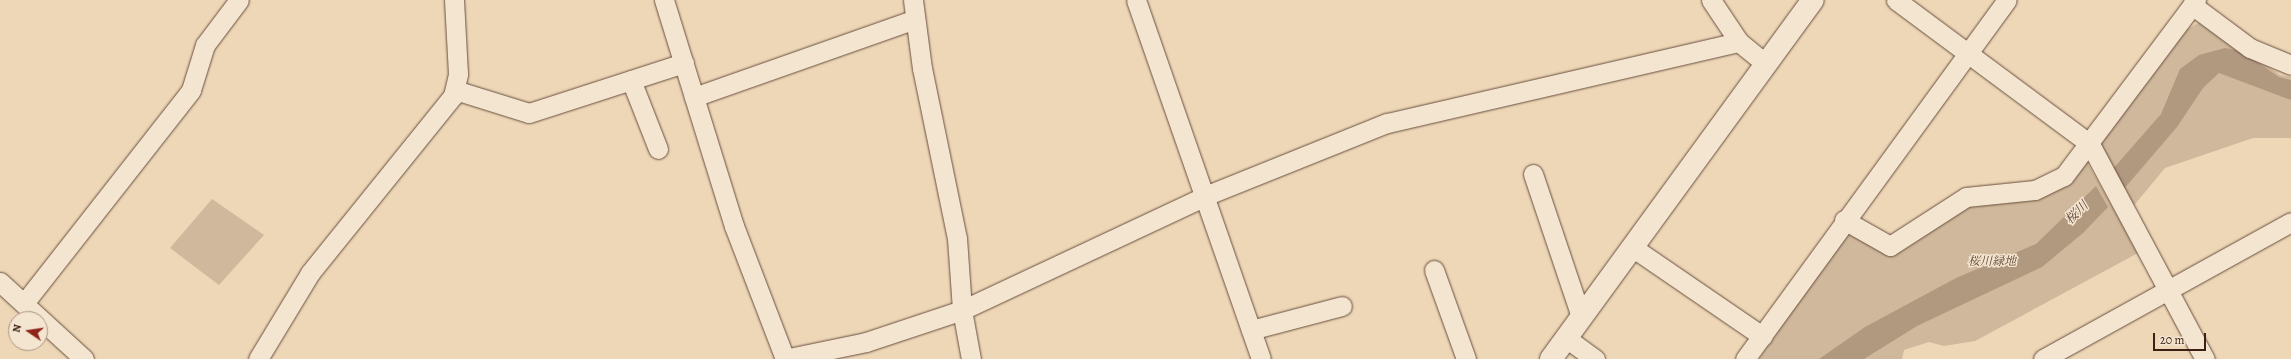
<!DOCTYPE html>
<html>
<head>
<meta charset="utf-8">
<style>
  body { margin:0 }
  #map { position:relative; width:2291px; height:359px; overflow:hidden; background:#edd7b7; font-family:Alegreya,"Noto Serif JP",serif }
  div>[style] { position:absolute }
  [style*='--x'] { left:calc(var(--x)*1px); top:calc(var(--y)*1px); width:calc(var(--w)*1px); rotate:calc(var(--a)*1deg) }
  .green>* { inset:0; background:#cfb89b }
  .water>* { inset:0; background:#b19980 }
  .roads { filter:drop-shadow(0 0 1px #694e3e) drop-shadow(0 0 1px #694e3e) }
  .minor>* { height:19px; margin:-9.5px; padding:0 9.5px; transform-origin:9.5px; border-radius:9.5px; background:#f3e5d0 }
  .tertiary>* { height:22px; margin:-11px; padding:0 11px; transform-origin:11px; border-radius:11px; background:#f3e5d0 }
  span { translate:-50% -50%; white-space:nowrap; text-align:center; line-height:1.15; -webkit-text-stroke:3px #f3e5d0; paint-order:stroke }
  .park-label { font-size:12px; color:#624636; font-style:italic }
  .water-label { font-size:13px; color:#604435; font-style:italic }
  .north { position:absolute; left:8px; top:311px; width:40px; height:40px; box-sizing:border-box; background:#f3e5d0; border:1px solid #aa9685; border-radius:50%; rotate:283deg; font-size:11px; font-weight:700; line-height:16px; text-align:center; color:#3d2015 }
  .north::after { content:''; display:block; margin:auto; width:14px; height:18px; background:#8f2418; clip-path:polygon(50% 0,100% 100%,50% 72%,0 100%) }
  .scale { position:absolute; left:2153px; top:333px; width:53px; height:18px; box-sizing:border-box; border:2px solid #3d2015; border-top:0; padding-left:5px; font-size:12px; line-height:14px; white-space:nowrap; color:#3d2015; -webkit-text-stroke:3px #f3e5d0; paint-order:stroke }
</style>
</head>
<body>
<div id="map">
  <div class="green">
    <i style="clip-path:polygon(2202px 21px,2280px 75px,2291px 77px,2291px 138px,2253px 138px,2165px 168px,2131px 209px,2098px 147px,2182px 32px)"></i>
    <i style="clip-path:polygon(2087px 162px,2138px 253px,1975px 341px,1944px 346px,1929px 342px,1904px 350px,1902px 359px,1759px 359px,1847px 232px,1889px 256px,1970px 201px,2070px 179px)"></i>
    <i style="clip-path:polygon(212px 199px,264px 235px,219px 285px,170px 248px)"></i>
  </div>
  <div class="water">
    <i style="clip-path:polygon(2225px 48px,2241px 51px,2279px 77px,2291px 80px,2291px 100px,2219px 73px,2203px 88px,2177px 127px,2123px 190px,2112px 170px,2161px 114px,2180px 69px,2199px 55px)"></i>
    <i style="clip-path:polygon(2096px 186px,2108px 207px,2083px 233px,2042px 267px,1917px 326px,1864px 359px,1819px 359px,1865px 327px,1956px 278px,2036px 244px)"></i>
  </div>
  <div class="roads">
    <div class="minor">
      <i style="--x:664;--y:0;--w:237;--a:72.8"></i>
      <i style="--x:734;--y:226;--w:142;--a:69"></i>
      <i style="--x:913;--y:0;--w:69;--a:82.5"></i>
      <i style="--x:922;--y:68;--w:174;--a:78.4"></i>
      <i style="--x:957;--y:238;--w:72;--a:86"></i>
      <i style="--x:962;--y:310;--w:50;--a:79.6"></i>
      <i style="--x:1136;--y:0;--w:380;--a:70.8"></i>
      <i style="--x:1711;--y:0;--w:50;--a:56.3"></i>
      <i style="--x:1739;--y:42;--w:35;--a:39"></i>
      <i style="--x:1896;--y:0;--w:242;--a:36.6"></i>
      <i style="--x:2090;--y:144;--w:244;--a:61.9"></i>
      <i style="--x:2192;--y:5;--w:72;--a:36.6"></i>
      <i style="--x:2250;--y:48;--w:44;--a:22.5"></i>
      <i style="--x:631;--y:80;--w:74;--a:68.6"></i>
      <i style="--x:455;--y:90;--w:77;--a:17.3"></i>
      <i style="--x:529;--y:113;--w:163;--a:-17.9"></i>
      <i style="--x:694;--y:97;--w:234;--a:-19.4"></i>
      <i style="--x:1533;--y:174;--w:151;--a:71.4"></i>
      <i style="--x:1844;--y:220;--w:53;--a:29.5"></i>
      <i style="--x:1890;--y:246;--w:90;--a:-32.8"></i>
      <i style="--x:1966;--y:197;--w:69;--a:-5.8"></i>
      <i style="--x:2035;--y:190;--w:32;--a:-26"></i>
      <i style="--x:2064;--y:176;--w:220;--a:-53.1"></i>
      <i style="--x:1632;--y:247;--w:158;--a:34.4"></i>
      <i style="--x:1434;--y:270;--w:95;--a:70.2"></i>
      <i style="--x:0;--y:282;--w:114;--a:42.5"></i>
      <i style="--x:25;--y:302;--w:269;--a:-51.9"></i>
      <i style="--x:191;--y:90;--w:47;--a:-72.7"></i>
      <i style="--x:205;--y:45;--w:56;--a:-52.9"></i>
      <i style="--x:1251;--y:330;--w:94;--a:-14.8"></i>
      <i style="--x:1566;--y:338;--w:36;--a:36"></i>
      <i style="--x:258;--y:359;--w:100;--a:-58.8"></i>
      <i style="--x:310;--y:273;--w:228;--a:-51.1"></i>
      <i style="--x:453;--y:96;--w:23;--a:-77"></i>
      <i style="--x:458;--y:74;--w:74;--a:-93.1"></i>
      <i style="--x:784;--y:359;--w:84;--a:-11.7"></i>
      <i style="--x:866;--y:342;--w:101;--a:-18.4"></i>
      <i style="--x:962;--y:310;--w:268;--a:-25.1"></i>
      <i style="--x:1205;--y:196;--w:196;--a:-21.9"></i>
      <i style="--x:1387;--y:123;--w:361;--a:-13"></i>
      <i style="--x:1745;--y:359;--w:444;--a:-53.9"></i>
      <i style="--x:2043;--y:359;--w:283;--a:-28.9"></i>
    </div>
    <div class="tertiary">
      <i style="--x:1551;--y:359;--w:444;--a:-53.9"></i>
    </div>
  </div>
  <div class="park-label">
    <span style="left:1992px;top:262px">桜川緑地</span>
  </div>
  <div class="water-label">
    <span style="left:2077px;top:213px;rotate:-45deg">桜川</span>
  </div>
  <div class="north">N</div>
  <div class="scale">20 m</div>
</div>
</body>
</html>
